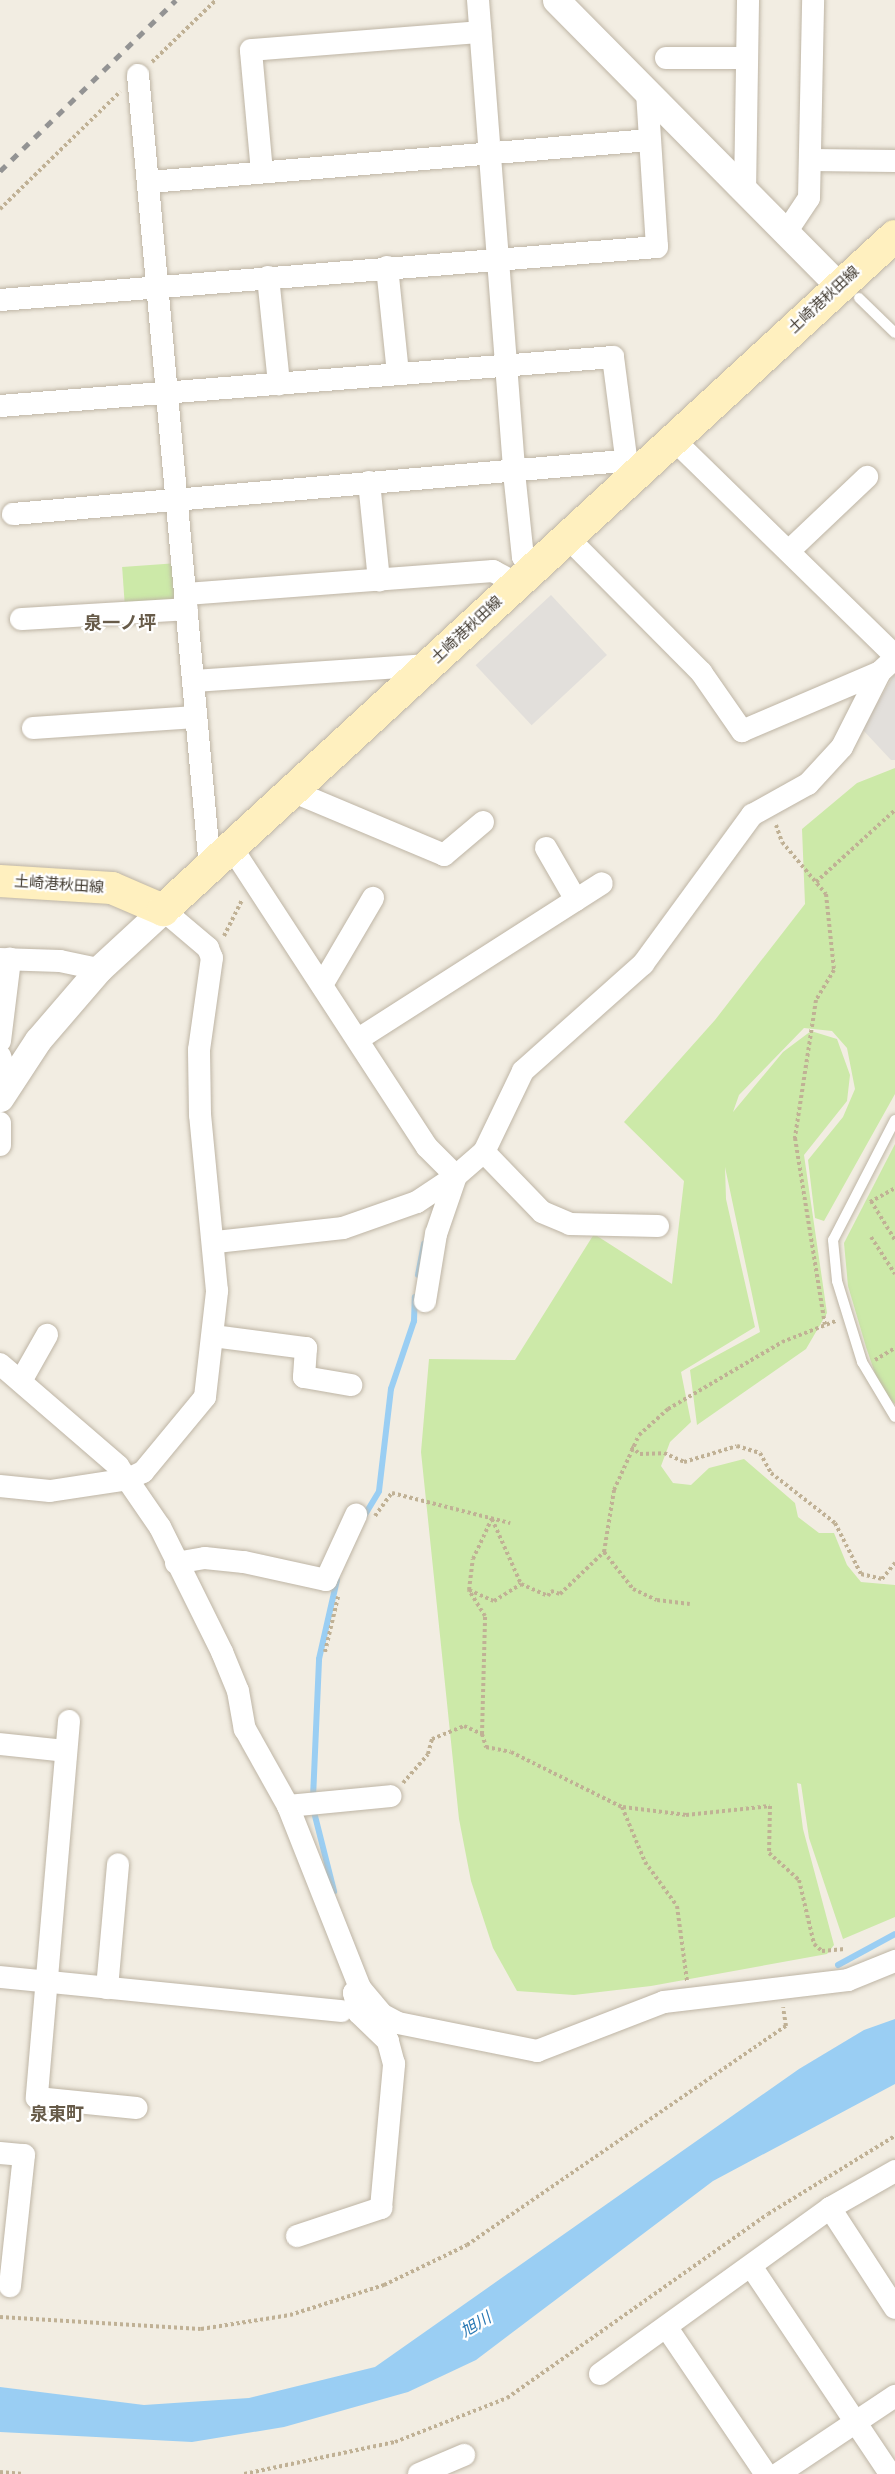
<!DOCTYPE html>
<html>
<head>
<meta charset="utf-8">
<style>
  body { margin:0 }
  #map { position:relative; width:895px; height:2474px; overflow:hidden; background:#f2ede2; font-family:"Nunito Sans","Noto Sans JP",sans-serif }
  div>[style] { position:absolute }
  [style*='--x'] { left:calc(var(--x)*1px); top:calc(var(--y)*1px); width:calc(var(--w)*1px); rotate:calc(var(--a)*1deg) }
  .green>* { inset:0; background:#cce9a8; transform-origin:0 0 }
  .parking>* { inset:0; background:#e2dfdb; transform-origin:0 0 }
  .water>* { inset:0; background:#9acef3 }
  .stream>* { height:6px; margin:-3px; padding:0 3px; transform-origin:3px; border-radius:3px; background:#9acef3 }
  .path>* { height:4px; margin-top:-2px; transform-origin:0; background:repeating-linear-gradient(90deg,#c0b195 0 3px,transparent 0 6px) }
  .roads { filter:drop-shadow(0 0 2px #beb5a5) drop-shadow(0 0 2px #beb5a5) }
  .service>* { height:10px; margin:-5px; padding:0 5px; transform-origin:5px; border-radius:5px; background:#fff }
  .minor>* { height:22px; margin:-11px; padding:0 11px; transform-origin:11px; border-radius:11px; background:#fff }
  .tertiary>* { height:27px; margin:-13.5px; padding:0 13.5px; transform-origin:13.5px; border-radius:13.5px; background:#fff }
  .secondary>* { height:32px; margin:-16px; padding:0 16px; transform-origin:16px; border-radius:16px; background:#fff0bf }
  .rail>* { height:4.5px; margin-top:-2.25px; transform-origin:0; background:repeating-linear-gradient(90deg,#939393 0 8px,transparent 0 16px) }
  span { translate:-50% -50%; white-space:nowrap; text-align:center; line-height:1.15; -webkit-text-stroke:4.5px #fff; paint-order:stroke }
  .street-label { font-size:15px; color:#443d33 }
  .water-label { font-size:16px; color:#2878b4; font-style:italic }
  .quarter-label { font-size:18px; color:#675b49; font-weight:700 }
</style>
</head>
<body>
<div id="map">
  <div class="green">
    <i style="left:178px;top:563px;width:40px;height:56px;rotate:86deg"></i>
    <i style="clip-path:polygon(895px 768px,895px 1094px,824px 1221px,815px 1218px,808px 1160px,843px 1117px,855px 1089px,847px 1048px,832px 1031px,804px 1028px,739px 1095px,733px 1112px,783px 1052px,811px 1031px,837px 1039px,850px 1075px,847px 1101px,804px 1155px,827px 1313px,806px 1349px,697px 1425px,690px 1370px,760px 1332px,725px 1167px,726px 1199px,755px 1327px,681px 1372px,691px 1422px,670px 1442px,661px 1466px,673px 1483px,691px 1485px,709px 1468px,744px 1459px,795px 1503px,798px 1517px,819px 1533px,834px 1533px,847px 1565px,861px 1582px,895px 1585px,895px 1917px,843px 1939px,809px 1838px,801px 1784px,797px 1783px,803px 1829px,834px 1945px,827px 1954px,651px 1986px,574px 1995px,517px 1991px,493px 1948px,471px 1881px,459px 1819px,421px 1452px,429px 1359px,515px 1360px,594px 1234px,672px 1284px,684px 1181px,624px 1122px,715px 1020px,805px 904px,802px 829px,857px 783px)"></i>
    <i style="clip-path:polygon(895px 1144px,895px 1404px,881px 1391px,866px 1347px,848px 1286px,844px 1243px)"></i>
  </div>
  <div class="parking">
    <i style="left:551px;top:595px;width:82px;height:103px;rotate:47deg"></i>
    <i style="clip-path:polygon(895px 673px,895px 760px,891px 760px,862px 729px)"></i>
  </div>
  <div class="water">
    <i style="clip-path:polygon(895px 2019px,895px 2084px,713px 2181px,476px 2360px,408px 2392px,284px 2427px,192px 2442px,0 2432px,0 2387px,144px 2405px,249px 2398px,375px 2367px,799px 2069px,864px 2030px)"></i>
  </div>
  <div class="stream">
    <i style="--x:418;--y:1275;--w:32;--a:-79"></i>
    <i style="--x:363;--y:1518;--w:31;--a:-59"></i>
    <i style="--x:379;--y:1491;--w:103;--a:-83.3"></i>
    <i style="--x:391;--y:1389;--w:72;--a:-71.3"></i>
    <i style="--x:414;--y:1321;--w:24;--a:-88"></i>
    <i style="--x:313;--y:1798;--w:139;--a:-87.5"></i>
    <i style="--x:319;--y:1659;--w:81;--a:-77.2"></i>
    <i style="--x:313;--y:1808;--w:86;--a:75.8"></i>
    <i style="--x:838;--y:1965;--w:65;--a:-28.5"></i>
  </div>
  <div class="path">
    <i style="--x:152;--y:62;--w:89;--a:-44.1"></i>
    <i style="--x:0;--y:209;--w:168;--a:-44.3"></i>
    <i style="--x:776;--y:825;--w:18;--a:71"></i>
    <i style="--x:782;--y:842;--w:68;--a:49.8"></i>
    <i style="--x:826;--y:894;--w:76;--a:84"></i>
    <i style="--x:834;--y:970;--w:35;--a:121"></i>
    <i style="--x:816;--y:1000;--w:140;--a:98.7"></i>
    <i style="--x:795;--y:1138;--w:189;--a:80.9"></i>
    <i style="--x:816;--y:882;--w:107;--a:-42.3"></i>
    <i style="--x:224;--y:936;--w:40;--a:-63.4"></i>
    <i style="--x:871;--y:1201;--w:46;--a:58.4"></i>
    <i style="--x:870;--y:1202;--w:29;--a:-29"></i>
    <i style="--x:871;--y:1237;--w:44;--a:57"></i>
    <i style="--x:875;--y:1360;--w:23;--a:-31"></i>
    <i style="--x:631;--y:1447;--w:11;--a:38"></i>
    <i style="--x:640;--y:1454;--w:24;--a:-2"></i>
    <i style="--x:664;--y:1453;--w:22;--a:24"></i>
    <i style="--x:684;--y:1462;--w:55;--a:-16.8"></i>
    <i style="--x:737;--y:1446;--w:24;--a:17"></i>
    <i style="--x:760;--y:1453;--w:23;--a:61"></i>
    <i style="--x:771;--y:1473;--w:81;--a:38"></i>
    <i style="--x:835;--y:1523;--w:57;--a:63"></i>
    <i style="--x:861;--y:1574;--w:22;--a:13"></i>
    <i style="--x:882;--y:1579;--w:21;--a:-51"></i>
    <i style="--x:375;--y:1516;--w:29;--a:-54"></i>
    <i style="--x:392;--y:1493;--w:122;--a:14.3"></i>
    <i style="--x:492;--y:1519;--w:71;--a:66"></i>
    <i style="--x:604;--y:1552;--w:47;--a:51.9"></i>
    <i style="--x:633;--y:1589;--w:26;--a:25"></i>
    <i style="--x:657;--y:1600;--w:33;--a:7"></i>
    <i style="--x:469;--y:1590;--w:31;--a:-83"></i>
    <i style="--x:473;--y:1559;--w:45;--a:-65.1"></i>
    <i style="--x:325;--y:1652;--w:57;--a:-76.7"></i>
    <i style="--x:482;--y:1734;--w:118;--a:-88.5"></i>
    <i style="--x:485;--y:1616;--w:31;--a:-122"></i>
    <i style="--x:469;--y:1590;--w:27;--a:24"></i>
    <i style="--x:494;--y:1601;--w:32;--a:-32"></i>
    <i style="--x:521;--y:1584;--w:30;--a:24"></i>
    <i style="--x:548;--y:1596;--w:6;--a:-59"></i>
    <i style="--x:551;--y:1591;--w:9;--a:18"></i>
    <i style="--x:560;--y:1594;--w:61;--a:-43.7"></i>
    <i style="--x:604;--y:1552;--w:63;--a:-80.8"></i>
    <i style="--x:614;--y:1490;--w:60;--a:-65.6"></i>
    <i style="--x:639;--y:1435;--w:39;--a:-42"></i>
    <i style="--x:668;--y:1409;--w:132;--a:-30.4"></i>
    <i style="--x:782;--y:1342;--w:58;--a:-21.3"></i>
    <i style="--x:403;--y:1783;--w:38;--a:-49"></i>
    <i style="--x:428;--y:1754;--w:16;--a:-75"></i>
    <i style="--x:432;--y:1739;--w:35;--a:-22"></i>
    <i style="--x:464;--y:1726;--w:20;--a:24"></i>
    <i style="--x:482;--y:1734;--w:14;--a:73"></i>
    <i style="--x:486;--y:1747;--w:25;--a:11"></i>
    <i style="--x:511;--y:1752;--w:124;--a:26.4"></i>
    <i style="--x:622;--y:1807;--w:60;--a:67.3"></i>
    <i style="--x:645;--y:1862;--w:54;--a:54"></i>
    <i style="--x:677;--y:1906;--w:76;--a:82.4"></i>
    <i style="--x:623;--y:1807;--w:64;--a:7.2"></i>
    <i style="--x:686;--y:1815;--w:84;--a:-6.1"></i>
    <i style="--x:770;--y:1806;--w:47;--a:91.2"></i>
    <i style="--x:769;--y:1853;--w:40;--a:42"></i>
    <i style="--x:799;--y:1880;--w:66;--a:76.8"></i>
    <i style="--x:814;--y:1944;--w:11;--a:41"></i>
    <i style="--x:822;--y:1951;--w:23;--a:-5"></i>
    <i style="--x:0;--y:2317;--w:201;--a:3.4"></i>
    <i style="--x:201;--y:2329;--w:90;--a:-8.9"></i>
    <i style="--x:290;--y:2315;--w:99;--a:-17.7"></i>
    <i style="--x:384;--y:2285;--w:92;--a:-25.7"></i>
    <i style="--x:467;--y:2245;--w:387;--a:-34.5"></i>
    <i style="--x:786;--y:2026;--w:19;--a:-99"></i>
    <i style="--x:0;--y:2472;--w:21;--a:5"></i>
    <i style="--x:244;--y:2474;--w:154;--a:-12"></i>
    <i style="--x:395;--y:2442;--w:120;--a:-21.4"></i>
    <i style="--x:507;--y:2398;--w:319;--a:-35.2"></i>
    <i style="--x:768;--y:2214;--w:149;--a:-31.6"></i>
  </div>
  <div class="roads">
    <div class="service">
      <i style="--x:859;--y:298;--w:50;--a:44.2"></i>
      <i style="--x:895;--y:1120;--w:135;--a:117.3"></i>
      <i style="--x:833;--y:1240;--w:41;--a:84.4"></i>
      <i style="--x:837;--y:1281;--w:85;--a:72.8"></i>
      <i style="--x:862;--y:1362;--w:64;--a:59"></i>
    </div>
    <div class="minor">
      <i style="--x:478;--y:0;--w:473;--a:85.6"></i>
      <i style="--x:514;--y:472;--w:85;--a:84"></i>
      <i style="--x:523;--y:557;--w:16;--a:60"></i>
      <i style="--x:666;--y:58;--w:81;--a:0"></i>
      <i style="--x:138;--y:75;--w:796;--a:84.81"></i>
      <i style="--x:811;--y:160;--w:84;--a:0.7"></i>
      <i style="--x:262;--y:172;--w:122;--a:-95.2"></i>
      <i style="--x:251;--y:50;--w:230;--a:-4.5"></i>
      <i style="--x:150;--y:182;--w:501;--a:-4.81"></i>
      <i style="--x:745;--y:193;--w:193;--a:-89.1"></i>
      <i style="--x:785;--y:234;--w:43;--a:-56.3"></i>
      <i style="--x:809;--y:198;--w:198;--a:-88.8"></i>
      <i style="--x:387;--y:267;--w:107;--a:84.1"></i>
      <i style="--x:268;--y:277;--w:108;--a:84.1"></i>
      <i style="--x:0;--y:300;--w:659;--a:-4.61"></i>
      <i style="--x:657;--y:247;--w:154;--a:-93.7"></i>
      <i style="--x:0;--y:406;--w:615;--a:-4.57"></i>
      <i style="--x:613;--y:357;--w:124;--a:82.6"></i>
      <i style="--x:673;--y:439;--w:310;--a:44.3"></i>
      <i style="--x:369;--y:482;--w:99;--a:84.2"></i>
      <i style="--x:13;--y:514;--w:612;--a:-4.97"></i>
      <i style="--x:568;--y:538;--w:189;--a:45.2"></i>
      <i style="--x:701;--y:672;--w:72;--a:55.2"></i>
      <i style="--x:742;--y:731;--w:150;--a:-23.1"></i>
      <i style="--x:791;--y:549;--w:105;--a:-43.5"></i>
      <i style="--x:186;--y:594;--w:308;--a:-4.3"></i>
      <i style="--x:493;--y:571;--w:27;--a:28"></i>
      <i style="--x:21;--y:619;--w:166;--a:-3.4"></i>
      <i style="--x:194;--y:681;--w:235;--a:-3.9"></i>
      <i style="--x:33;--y:728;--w:163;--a:-3.9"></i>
      <i style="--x:292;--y:791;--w:165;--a:22.8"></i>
      <i style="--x:444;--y:855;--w:51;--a:-40.2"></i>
      <i style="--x:232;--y:848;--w:357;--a:56.9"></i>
      <i style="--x:427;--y:1147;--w:41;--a:45"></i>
      <i style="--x:456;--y:1176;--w:37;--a:-41"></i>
      <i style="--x:484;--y:1152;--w:90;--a:-64.3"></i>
      <i style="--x:523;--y:1071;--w:161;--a:-41.7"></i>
      <i style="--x:643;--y:964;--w:185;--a:-53.8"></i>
      <i style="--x:752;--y:815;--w:64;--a:-29"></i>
      <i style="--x:808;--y:784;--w:50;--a:-47.4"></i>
      <i style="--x:842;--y:747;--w:84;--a:-63.1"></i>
      <i style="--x:880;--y:672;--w:21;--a:-43"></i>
      <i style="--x:546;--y:848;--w:60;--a:60"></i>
      <i style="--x:0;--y:959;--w:60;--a:1.9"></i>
      <i style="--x:60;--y:961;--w:40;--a:12"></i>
      <i style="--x:322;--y:985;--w:101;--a:-59.6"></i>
      <i style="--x:360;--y:1038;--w:287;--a:-32.6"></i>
      <i style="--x:0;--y:1041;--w:83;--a:-83"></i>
      <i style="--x:0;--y:1056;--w:29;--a:72"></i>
      <i style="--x:0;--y:1123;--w:22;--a:90"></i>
      <i style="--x:484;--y:1152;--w:83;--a:46"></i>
      <i style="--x:542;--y:1212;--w:30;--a:23"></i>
      <i style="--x:570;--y:1224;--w:88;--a:1.3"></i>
      <i style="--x:216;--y:1242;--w:128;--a:-6.3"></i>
      <i style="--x:343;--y:1228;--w:78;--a:-19.4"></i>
      <i style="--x:417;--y:1202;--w:47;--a:-33.7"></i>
      <i style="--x:456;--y:1176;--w:61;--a:109"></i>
      <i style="--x:436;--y:1234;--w:68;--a:99.3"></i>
      <i style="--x:213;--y:1336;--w:94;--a:7.4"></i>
      <i style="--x:306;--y:1348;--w:29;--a:94"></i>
      <i style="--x:304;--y:1377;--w:48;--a:9.7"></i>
      <i style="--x:0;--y:1364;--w:156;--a:40.8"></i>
      <i style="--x:118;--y:1466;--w:74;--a:55.5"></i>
      <i style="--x:160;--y:1527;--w:140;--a:63.6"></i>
      <i style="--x:222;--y:1652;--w:42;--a:67.7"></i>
      <i style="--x:238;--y:1691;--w:39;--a:80"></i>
      <i style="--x:245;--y:1729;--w:88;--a:60.8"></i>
      <i style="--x:288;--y:1806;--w:196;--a:68.4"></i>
      <i style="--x:360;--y:1988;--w:35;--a:50"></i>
      <i style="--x:383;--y:2015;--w:17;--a:28"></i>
      <i style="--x:398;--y:2023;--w:142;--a:11.4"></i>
      <i style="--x:537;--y:2051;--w:136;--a:-21.1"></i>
      <i style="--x:664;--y:2002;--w:185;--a:-6.8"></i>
      <i style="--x:848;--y:1980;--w:51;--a:-22"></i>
      <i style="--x:21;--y:1381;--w:53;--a:-60.5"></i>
      <i style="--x:0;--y:1486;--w:50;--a:5.7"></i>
      <i style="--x:50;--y:1491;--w:79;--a:-8.7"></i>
      <i style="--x:128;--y:1479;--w:17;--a:-25"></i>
      <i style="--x:143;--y:1472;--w:97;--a:-50.4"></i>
      <i style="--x:205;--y:1397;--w:107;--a:-83.5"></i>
      <i style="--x:217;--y:1291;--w:177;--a:-95.5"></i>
      <i style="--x:200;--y:1115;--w:65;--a:-90.9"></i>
      <i style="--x:199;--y:1050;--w:93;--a:-82"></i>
      <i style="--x:212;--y:958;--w:11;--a:-112"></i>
      <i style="--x:208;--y:948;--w:59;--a:-139.8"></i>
      <i style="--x:176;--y:1563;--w:29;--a:-10"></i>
      <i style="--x:205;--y:1558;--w:39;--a:6"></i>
      <i style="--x:244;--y:1562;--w:84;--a:12.4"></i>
      <i style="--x:326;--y:1580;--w:72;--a:-65.2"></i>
      <i style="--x:69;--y:1721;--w:378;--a:94.9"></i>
      <i style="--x:37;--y:2098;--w:100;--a:5.7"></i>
      <i style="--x:0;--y:1744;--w:66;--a:6.1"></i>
      <i style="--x:288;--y:1806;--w:103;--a:-5.5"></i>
      <i style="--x:0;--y:1977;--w:343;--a:5.7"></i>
      <i style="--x:107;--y:1988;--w:124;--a:-84.9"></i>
      <i style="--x:0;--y:2153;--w:24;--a:5"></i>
      <i style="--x:24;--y:2155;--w:132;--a:96.1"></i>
      <i style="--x:830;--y:2208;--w:119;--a:57"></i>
      <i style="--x:297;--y:2236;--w:89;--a:-18.4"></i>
      <i style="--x:381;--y:2208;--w:145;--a:-84.8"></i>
      <i style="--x:394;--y:2064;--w:24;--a:-105"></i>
      <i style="--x:388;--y:2041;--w:40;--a:-136"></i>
      <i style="--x:359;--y:2013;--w:21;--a:-104"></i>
      <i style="--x:354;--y:1993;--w:8;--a:-40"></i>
      <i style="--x:753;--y:2269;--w:247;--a:56.2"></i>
      <i style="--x:667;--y:2328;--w:176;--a:55.9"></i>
      <i style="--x:600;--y:2374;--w:284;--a:-35.8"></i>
      <i style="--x:830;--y:2208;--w:75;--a:-29.6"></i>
      <i style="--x:419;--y:2474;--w:49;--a:-22.9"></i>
      <i style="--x:778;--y:2474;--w:141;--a:-33.7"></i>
    </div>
    <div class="tertiary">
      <i style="--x:556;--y:0;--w:402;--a:45.3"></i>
      <i style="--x:0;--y:1098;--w:69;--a:-56.8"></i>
      <i style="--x:38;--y:1040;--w:94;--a:-49.3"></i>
      <i style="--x:99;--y:969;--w:87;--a:-42.7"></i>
    </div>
    <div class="secondary">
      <i style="--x:0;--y:881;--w:112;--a:3.6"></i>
      <i style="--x:112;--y:888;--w:56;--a:23.3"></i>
      <i style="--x:163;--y:910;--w:995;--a:-42.64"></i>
    </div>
  </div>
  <div class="rail">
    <i style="--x:0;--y:171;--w:245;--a:-44.2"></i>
  </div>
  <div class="street-label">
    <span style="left:824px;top:300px;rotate:-43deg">土崎港秋田線</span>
    <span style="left:467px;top:630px;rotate:-43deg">土崎港秋田線</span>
    <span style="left:59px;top:885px;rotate:4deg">土崎港秋田線</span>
  </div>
  <div class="water-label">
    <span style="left:476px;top:2325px;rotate:-31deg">旭川</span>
  </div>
  <div class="quarter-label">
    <span style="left:120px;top:623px">泉一ノ坪</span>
    <span style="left:57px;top:2114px">泉東町</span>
  </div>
</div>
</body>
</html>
